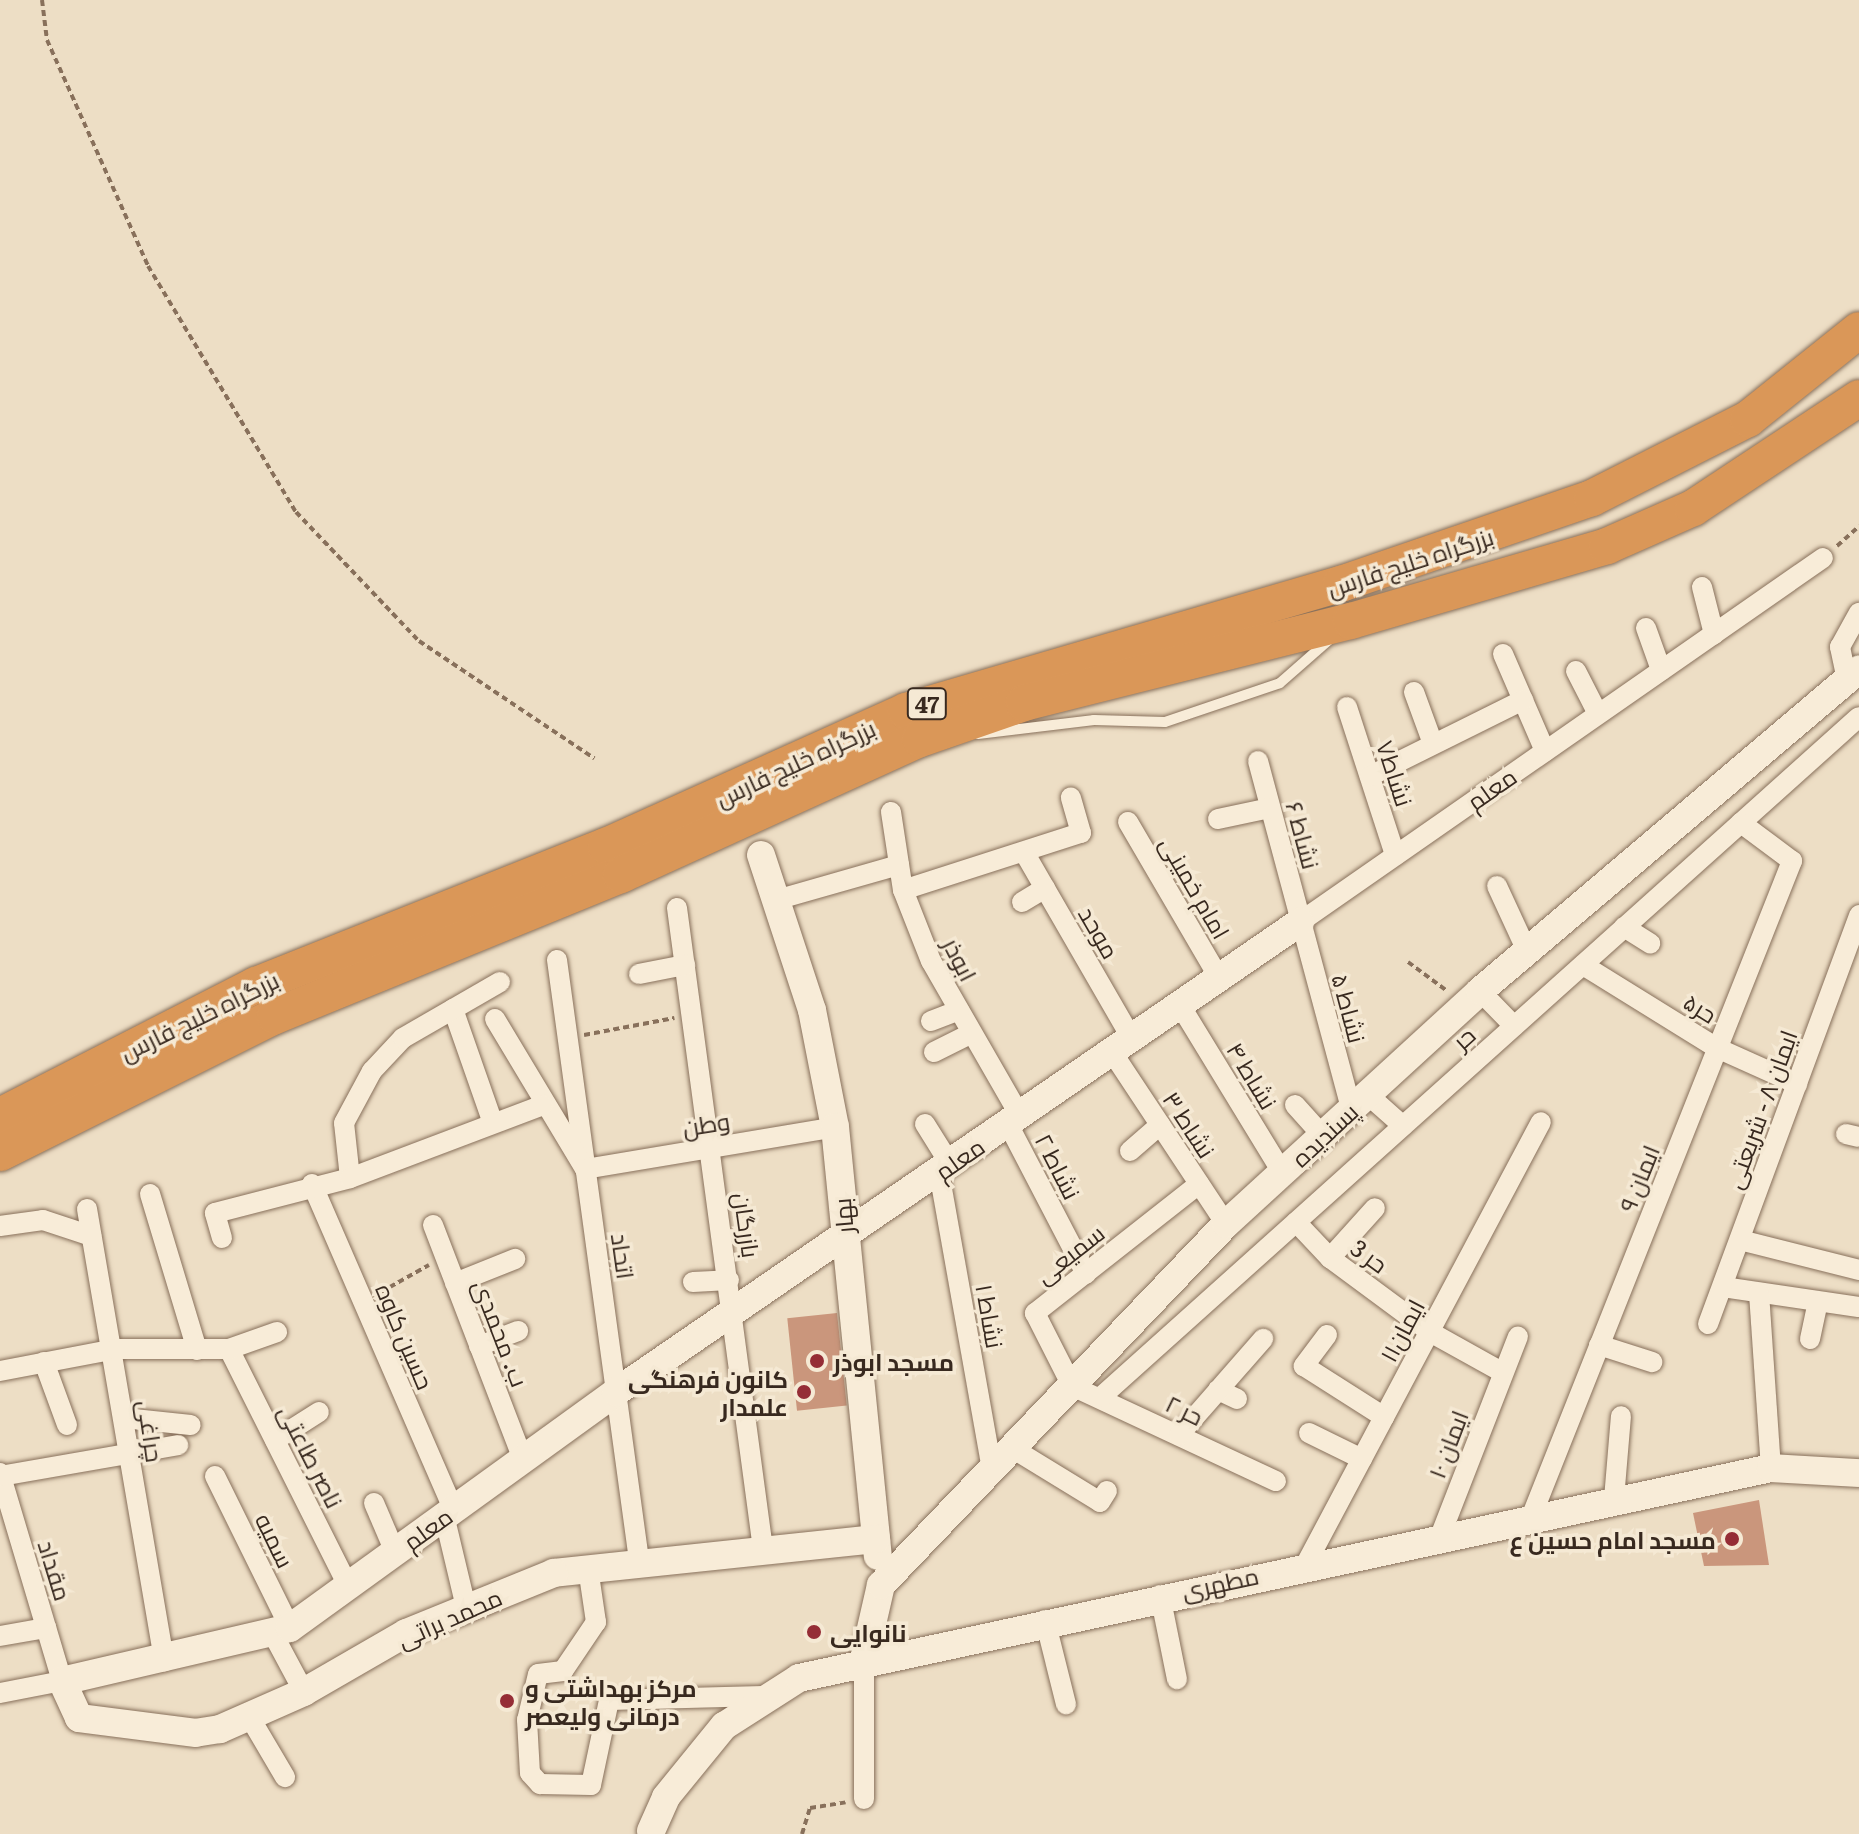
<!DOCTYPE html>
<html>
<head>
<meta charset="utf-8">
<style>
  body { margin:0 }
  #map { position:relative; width:1859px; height:1834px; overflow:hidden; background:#eddec5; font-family:Literata,Cairo,serif }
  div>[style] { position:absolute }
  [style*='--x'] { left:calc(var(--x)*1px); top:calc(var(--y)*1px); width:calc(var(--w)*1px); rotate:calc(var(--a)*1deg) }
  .building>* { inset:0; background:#ca967c; transform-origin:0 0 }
  .path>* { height:4px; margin-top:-2px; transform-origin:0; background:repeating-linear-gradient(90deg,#88705b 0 6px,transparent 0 10px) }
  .roads { filter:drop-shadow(0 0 2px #88705b) drop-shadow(0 0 2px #88705b) }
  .lane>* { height:10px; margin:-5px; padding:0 5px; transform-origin:5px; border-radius:5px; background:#f8ecd8 }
  .street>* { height:20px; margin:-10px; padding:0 10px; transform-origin:10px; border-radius:10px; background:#f8ecd8 }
  .secondary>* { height:28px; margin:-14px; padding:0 14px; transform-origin:14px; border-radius:14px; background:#f8ecd8 }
  .highway>* { height:36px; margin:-18px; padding:0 18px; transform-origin:18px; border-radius:18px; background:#da9758 }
  .dots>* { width:22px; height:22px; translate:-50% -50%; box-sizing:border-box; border:4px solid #f5e9d4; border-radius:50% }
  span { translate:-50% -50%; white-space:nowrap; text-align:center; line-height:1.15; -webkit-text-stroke:7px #f5e9d4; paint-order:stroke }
  .shield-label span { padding:2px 6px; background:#f5e9d4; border:2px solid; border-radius:6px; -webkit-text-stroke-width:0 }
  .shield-label { font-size:22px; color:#38291f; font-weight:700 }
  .street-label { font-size:24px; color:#38291f }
  .poi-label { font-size:24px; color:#38291f; font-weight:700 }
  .left { translate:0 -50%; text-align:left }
  .right { translate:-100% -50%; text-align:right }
</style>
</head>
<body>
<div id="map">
  <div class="building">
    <i style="left:837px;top:1313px;width:93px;height:50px;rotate:84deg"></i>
    <i style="clip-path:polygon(1759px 1500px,1769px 1565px,1704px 1566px,1693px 1513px)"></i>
  </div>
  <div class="path">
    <i style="--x:42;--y:0;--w:40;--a:82.9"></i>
    <i style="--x:47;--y:40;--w:248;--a:65.9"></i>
    <i style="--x:148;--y:266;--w:287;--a:59"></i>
    <i style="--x:296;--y:512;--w:178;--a:46.4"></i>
    <i style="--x:419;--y:641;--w:211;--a:33.8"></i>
    <i style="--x:1837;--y:546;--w:30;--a:-42"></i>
    <i style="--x:1408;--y:962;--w:49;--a:36.6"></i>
    <i style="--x:584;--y:1035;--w:92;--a:-10.7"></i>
    <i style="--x:381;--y:1292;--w:55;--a:-29.4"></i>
    <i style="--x:802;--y:1834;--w:27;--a:-73"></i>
    <i style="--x:810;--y:1808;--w:36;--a:-9"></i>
  </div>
  <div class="roads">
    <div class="lane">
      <i style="--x:978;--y:734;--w:117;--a:-6.9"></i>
      <i style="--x:1094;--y:720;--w:71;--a:1.6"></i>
      <i style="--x:1165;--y:722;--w:121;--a:-18.7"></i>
      <i style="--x:1280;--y:683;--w:67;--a:-41.3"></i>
    </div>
    <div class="street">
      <i style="--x:1702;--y:587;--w:49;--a:75.7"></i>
      <i style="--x:1646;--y:628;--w:45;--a:70.3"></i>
      <i style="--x:1503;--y:654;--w:106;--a:66.6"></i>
      <i style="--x:1576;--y:671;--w:48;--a:62.9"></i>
      <i style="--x:1847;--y:680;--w:34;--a:-102"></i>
      <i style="--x:1840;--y:647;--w:39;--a:-61"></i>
      <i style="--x:1414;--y:692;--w:55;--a:69.9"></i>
      <i style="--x:1347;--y:707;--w:156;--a:72"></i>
      <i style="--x:1258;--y:761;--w:360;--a:75"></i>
      <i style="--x:1370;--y:776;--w:171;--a:-26.4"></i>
      <i style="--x:891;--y:812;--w:79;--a:81.3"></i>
      <i style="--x:903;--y:890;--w:76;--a:68.5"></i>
      <i style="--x:931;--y:961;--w:179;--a:60.1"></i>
      <i style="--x:1218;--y:819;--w:53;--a:-11.9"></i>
      <i style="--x:1128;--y:822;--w:181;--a:59.7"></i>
      <i style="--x:1024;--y:852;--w:216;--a:60"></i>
      <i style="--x:1497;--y:886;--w:72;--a:65.2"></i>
      <i style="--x:903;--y:890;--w:187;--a:-17.8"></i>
      <i style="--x:1081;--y:833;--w:37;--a:-106"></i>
      <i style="--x:776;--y:900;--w:128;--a:-15.9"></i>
      <i style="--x:1022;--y:902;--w:27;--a:-31"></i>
      <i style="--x:677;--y:908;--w:647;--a:82.36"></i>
      <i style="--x:1300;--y:922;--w:637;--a:-34.84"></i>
      <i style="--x:1624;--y:927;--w:31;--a:32"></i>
      <i style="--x:557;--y:960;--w:606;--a:82.22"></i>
      <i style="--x:1583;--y:965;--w:158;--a:31.8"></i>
      <i style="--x:1717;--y:1048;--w:88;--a:24.2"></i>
      <i style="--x:639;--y:974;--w:47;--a:-11.1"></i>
      <i style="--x:1480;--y:991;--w:49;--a:45.8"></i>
      <i style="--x:1180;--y:1005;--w:196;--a:58.6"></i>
      <i style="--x:453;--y:1009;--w:121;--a:70.7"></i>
      <i style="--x:495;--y:1019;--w:175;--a:59"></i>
      <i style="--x:585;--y:1169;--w:254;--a:-9.5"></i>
      <i style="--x:931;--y:1021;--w:30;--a:-21"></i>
      <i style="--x:934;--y:1052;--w:42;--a:-26.6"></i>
      <i style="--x:1112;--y:1052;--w:206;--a:56.5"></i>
      <i style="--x:1367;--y:1094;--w:48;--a:41.6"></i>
      <i style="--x:1295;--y:1105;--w:40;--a:48"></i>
      <i style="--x:925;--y:1124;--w:47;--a:58"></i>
      <i style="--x:1008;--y:1124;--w:169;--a:62.5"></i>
      <i style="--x:1846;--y:1134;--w:13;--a:13"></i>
      <i style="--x:1130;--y:1151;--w:40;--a:-41"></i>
      <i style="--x:939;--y:1172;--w:302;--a:79.9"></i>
      <i style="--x:350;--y:1178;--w:55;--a:-96.2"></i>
      <i style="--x:344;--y:1123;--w:59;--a:-61.7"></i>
      <i style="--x:372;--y:1071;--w:45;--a:-46.8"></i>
      <i style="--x:403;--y:1038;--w:112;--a:-30"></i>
      <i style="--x:312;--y:1184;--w:354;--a:66.5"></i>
      <i style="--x:1199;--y:1184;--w:209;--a:141.8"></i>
      <i style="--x:1035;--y:1313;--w:82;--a:63.1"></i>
      <i style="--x:1072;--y:1386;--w:225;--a:25"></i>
      <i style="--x:150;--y:1194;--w:163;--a:73.2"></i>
      <i style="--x:87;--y:1209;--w:459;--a:80.3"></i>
      <i style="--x:1296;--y:1222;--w:50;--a:46.6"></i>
      <i style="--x:1330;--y:1258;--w:124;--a:36.5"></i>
      <i style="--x:1430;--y:1332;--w:82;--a:29.1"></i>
      <i style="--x:433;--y:1225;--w:252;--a:69"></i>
      <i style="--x:0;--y:1226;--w:43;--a:-7.9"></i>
      <i style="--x:43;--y:1220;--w:51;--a:18.4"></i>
      <i style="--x:222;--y:1238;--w:26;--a:-106"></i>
      <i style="--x:215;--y:1213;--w:139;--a:-14.5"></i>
      <i style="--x:350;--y:1178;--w:206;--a:-20.7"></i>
      <i style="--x:1740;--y:1240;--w:123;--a:14.1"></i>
      <i style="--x:1330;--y:1258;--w:67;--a:-48"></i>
      <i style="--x:693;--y:1282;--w:36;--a:-3"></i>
      <i style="--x:455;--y:1283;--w:65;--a:-21.8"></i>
      <i style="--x:1723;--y:1287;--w:137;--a:8.4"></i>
      <i style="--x:1759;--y:1293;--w:175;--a:86.1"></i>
      <i style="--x:1708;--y:1324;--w:436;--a:-69.7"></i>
      <i style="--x:1327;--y:1335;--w:39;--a:127"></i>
      <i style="--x:1304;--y:1366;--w:95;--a:32.5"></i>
      <i style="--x:1810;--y:1339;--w:38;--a:-78"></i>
      <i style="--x:1599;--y:1345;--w:56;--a:17.8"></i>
      <i style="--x:479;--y:1346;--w:42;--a:-21"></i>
      <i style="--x:229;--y:1349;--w:265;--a:63.3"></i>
      <i style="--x:44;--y:1362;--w:67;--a:69.9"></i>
      <i style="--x:0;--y:1371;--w:117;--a:-10.8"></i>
      <i style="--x:115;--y:1349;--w:114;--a:0"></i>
      <i style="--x:229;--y:1349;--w:51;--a:-19.5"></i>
      <i style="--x:1218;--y:1390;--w:21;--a:25"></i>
      <i style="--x:1101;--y:1397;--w:1018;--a:-41.9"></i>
      <i style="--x:124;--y:1418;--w:67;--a:6"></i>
      <i style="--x:1309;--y:1433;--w:59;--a:26.1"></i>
      <i style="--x:1179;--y:1435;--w:128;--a:-48.8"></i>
      <i style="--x:275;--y:1440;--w:52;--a:-32.5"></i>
      <i style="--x:1012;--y:1448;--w:103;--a:31.5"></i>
      <i style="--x:1100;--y:1502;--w:13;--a:-58"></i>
      <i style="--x:0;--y:1473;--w:217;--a:73.4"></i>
      <i style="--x:62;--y:1681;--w:63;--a:169"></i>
      <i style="--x:1;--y:1476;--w:180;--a:-9.9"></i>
      <i style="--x:215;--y:1476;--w:169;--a:63.7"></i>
      <i style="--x:1614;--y:1499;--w:83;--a:-85.2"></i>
      <i style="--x:374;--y:1503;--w:53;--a:66.8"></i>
      <i style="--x:444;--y:1515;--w:95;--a:76.6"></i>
      <i style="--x:1532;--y:1515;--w:704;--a:-68.32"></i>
      <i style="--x:1792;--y:861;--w:64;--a:-143.3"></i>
      <i style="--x:1441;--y:1534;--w:212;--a:-68.7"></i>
      <i style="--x:1307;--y:1562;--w:498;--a:-62"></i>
      <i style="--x:588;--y:1568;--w:55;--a:81.6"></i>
      <i style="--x:596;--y:1622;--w:59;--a:124"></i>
      <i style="--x:563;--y:1671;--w:25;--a:173"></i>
      <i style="--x:538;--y:1674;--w:47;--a:103.4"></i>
      <i style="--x:527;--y:1720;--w:53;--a:86.8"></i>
      <i style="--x:530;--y:1773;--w:15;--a:48"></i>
      <i style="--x:540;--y:1784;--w:51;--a:1.1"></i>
      <i style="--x:591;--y:1785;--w:87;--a:-78"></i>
      <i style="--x:609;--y:1700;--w:154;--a:-1.5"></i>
      <i style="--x:1160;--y:1595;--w:86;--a:78.6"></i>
      <i style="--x:1045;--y:1620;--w:87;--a:76"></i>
      <i style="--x:0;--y:1636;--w:47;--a:-9.9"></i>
      <i style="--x:274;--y:1636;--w:64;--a:61.8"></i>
      <i style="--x:864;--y:1659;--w:140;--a:90"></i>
      <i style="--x:249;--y:1716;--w:71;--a:59.5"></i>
    </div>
    <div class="secondary">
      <i style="--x:761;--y:855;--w:163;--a:71.8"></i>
      <i style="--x:812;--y:1010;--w:119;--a:78.9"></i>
      <i style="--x:835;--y:1127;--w:431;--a:84.3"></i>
      <i style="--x:876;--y:1539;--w:324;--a:174"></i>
      <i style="--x:554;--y:1573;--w:160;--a:157.9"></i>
      <i style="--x:406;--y:1633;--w:118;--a:150"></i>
      <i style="--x:304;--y:1692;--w:92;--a:156.2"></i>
      <i style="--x:220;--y:1729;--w:24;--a:171"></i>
      <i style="--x:196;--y:1733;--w:118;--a:-172.7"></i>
      <i style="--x:79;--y:1718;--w:41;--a:-114.7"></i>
      <i style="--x:62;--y:1681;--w:234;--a:-13.1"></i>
      <i style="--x:290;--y:1628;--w:402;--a:-35.9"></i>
      <i style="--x:616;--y:1392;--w:830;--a:-34.49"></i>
      <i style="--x:864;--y:1659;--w:76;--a:-77.1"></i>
      <i style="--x:881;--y:1585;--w:499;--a:-46.3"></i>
      <i style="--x:1226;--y:1224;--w:345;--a:-42.5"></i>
      <i style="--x:1480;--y:991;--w:497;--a:-40.3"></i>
      <i style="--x:651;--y:1831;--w:37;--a:-66"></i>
      <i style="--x:666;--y:1797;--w:92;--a:-50.8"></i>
      <i style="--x:724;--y:1726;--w:89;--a:-32.6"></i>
      <i style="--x:799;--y:1678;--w:994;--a:-12.19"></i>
      <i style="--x:1771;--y:1468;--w:88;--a:3.3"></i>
    </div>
    <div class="highway">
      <i style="--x:0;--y:1116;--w:288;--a:-27.1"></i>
      <i style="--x:256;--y:985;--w:377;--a:-21.7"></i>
      <i style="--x:606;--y:846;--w:329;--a:-24.2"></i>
      <i style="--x:906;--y:711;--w:453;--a:-16.3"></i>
      <i style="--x:1341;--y:584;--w:265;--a:-18.9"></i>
      <i style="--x:1592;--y:498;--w:175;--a:-26.9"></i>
      <i style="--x:1748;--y:419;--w:142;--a:-38.7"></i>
      <i style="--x:0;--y:1153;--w:307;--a:-26.5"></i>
      <i style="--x:275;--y:1016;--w:374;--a:-22.2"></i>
      <i style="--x:621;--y:875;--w:328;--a:-24.5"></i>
      <i style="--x:920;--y:739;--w:110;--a:-19.1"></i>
      <i style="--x:1024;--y:703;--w:337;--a:-14.1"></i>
      <i style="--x:1351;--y:621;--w:267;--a:-16.3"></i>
      <i style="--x:1607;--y:546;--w:94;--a:-23.8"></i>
      <i style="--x:1693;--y:508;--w:199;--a:-33.5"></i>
    </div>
  </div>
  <div class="dots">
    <i style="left:817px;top:1361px;background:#952d36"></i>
    <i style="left:804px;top:1392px;background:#952d36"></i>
    <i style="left:1732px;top:1539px;background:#952d36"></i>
    <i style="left:814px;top:1632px;background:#952d36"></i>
    <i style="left:507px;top:1701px;background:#952d36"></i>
  </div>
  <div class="shield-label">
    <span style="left:927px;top:704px">47</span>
  </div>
  <div class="street-label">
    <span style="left:1410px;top:561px;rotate:-18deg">بزرگراه خلیج فارس</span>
    <span style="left:795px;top:762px;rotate:-25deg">بزرگراه خلیج فارس</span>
    <span style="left:1396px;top:773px;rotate:72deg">نشاط۷</span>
    <span style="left:1491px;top:788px;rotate:-35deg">معلم</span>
    <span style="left:1304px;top:835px;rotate:75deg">نشاط ۶</span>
    <span style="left:1196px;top:887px;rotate:60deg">امام خمینی</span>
    <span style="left:1100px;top:932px;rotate:60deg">موحد</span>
    <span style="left:961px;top:959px;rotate:63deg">ابوذر</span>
    <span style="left:1701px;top:1007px;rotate:32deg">حر۵</span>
    <span style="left:1350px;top:1008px;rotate:75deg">نشاط ۵</span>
    <span style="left:199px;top:1015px;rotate:-26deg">بزرگراه خلیج فارس</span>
    <span style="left:1463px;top:1037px;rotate:-42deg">حر</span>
    <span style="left:1253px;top:1075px;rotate:59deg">نشاط ۴</span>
    <span style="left:1760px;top:1109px;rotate:-70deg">ایمان ۸ - شریعتی</span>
    <span style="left:706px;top:1123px;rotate:-9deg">وطن</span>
    <span style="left:1190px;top:1124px;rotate:57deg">نشاط ۳</span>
    <span style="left:1324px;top:1134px;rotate:-43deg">پسندیده</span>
    <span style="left:959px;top:1158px;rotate:-35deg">معلم</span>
    <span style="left:1059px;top:1166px;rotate:63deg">نشاط ۲</span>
    <span style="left:1638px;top:1178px;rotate:-68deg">ایمان ۹</span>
    <span style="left:842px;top:1216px;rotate:-95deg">بهار</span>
    <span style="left:748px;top:1225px;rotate:82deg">بازرگان</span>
    <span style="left:1069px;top:1253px;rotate:-38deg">سمیعی</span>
    <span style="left:1370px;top:1255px;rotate:36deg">حر 3</span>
    <span style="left:624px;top:1256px;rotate:82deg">اتحاد</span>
    <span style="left:991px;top:1316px;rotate:80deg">نشاط ۱</span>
    <span style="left:1401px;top:1330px;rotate:-62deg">ایمان۱۱</span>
    <span style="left:502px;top:1333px;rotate:69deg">ب. محمدی</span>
    <span style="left:406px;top:1336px;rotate:67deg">حسین کاوه</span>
    <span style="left:1185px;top:1409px;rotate:26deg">حر ۲</span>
    <span style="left:152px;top:1431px;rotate:82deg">چراغی</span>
    <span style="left:1447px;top:1444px;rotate:-69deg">ایمان ۱۰</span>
    <span style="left:312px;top:1456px;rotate:63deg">ناصر طاعتی</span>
    <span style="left:427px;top:1528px;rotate:-36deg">معلم</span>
    <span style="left:276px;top:1540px;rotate:64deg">سمیه</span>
    <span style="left:56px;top:1570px;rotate:73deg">مقداد</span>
    <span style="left:1220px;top:1582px;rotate:-12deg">مطهری</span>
    <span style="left:449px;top:1617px;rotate:-24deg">محمد براتی</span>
  </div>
  <div class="poi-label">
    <span class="left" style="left:833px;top:1361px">مسجد ابوذر</span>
    <span class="right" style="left:788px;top:1392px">کانون فرهنگی<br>علمدار</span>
    <span class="right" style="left:1716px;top:1539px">مسجد امام حسین ع</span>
    <span class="left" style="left:830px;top:1632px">نانوایی</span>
    <span class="left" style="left:525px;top:1701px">مرکز بهداشتی و<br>درمانی ولیعصر</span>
  </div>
</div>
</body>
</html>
